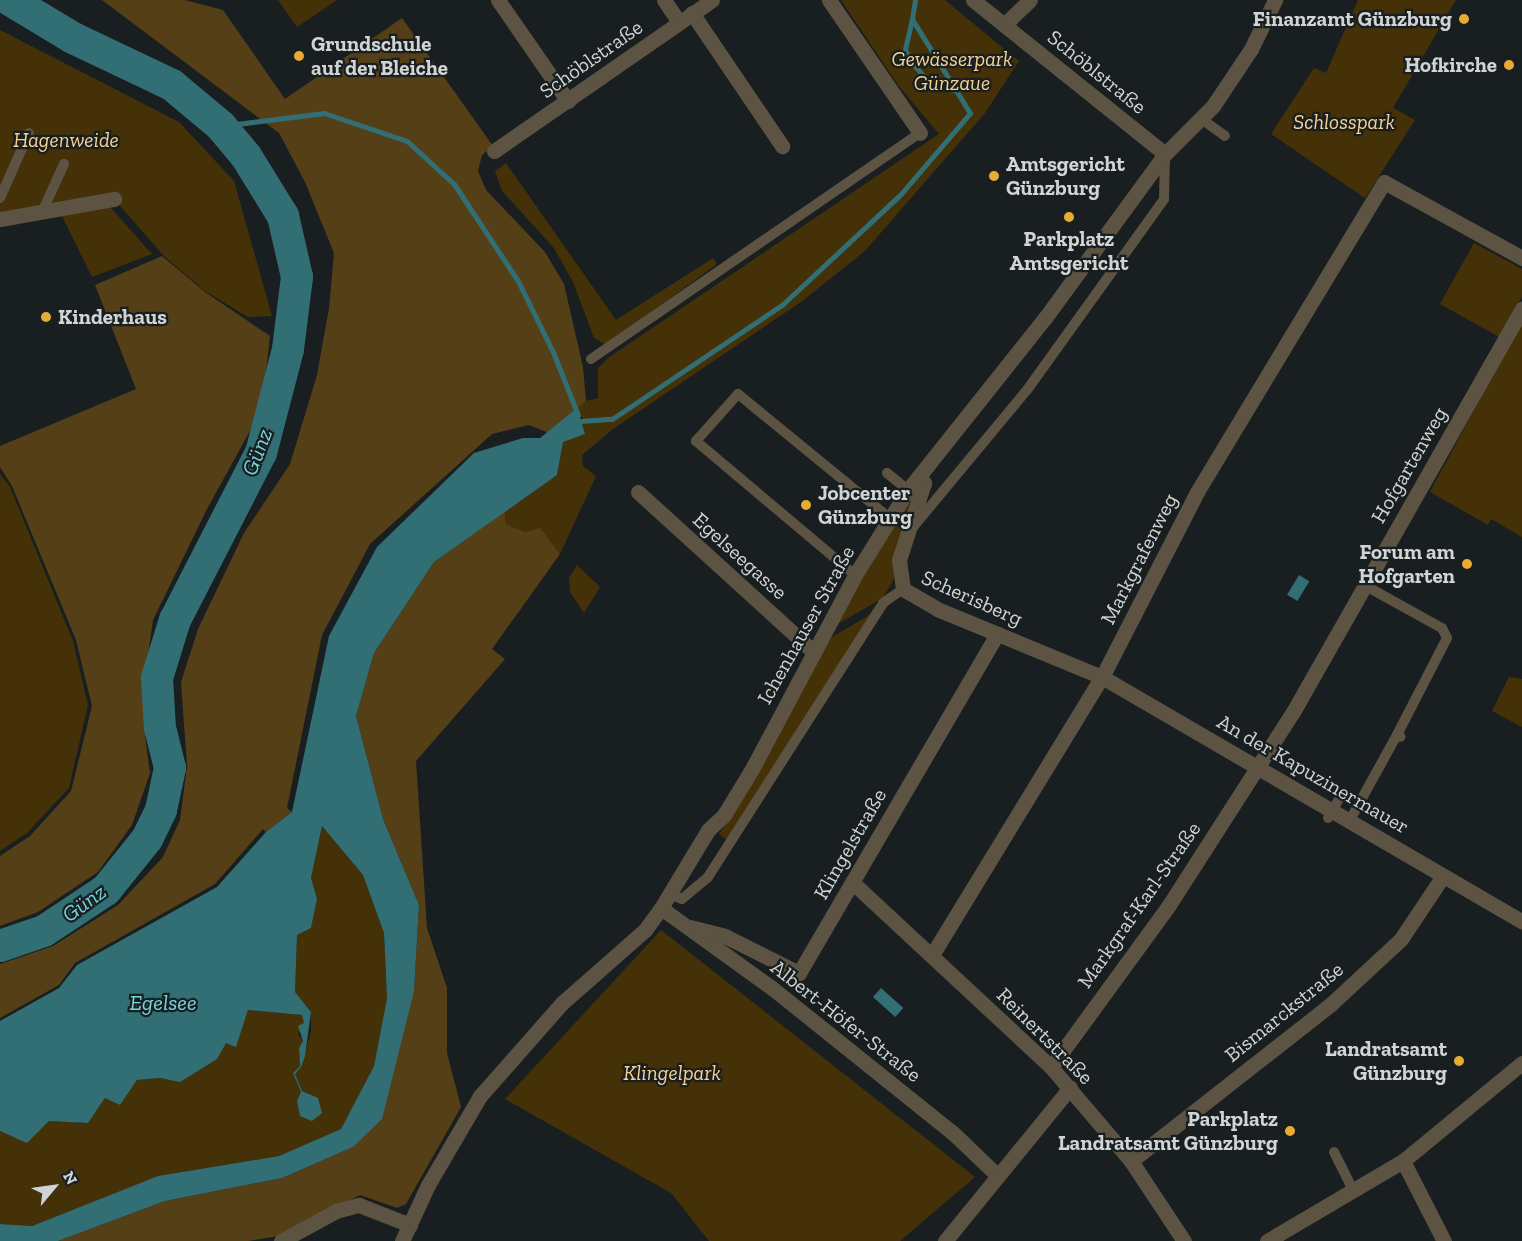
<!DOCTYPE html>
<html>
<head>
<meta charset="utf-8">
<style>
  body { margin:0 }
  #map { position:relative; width:1522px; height:1241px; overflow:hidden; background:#191f20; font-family:"Zilla Slab",serif }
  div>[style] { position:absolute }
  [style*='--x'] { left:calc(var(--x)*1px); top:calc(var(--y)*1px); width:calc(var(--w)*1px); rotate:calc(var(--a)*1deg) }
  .green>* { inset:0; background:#443108 }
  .forest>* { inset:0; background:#543f17 }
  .water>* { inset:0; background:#326f75; transform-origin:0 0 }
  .stream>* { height:5px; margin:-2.5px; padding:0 2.5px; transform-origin:2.5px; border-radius:2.5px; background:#326f75 }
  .river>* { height:32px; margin:-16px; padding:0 16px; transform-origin:16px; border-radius:16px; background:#326f75 }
  .service>* { height:10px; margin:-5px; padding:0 5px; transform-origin:5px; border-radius:5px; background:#5d5343 }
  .minor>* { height:15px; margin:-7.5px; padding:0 7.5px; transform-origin:7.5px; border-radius:7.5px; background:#5d5343 }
  .tertiary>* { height:15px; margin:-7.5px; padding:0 7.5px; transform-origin:7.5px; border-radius:7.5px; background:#5d5343 }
  .dots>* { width:16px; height:16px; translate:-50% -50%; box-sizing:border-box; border:3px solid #191f20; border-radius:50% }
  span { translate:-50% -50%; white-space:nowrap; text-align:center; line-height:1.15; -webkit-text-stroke:4.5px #191f20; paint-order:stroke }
  .poi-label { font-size:21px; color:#d0d4d4; font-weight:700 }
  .right { translate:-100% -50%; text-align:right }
  .left { translate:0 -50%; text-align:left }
  .street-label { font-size:21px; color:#d0d4d4 }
  .park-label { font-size:21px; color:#f7d290; font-style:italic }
  .water-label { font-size:22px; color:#76d7e1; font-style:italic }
  .north { position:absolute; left:24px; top:1157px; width:60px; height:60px; -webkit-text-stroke:4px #191f20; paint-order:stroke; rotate:61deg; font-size:16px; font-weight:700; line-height:24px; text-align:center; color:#d0d4d4 }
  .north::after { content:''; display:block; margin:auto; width:21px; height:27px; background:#d0d4d4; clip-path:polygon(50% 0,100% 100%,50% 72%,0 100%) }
</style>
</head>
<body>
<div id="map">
  <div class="green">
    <i style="clip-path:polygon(278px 0,337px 0,297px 27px)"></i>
    <i style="clip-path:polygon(841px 0,945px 0,1019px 61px,985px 113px,865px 251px,801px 302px,613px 429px,582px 455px,583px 466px,596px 476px,560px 554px,540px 529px,525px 532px,506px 524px,505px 511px,557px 475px,563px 442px,584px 421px,577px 408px,586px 401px,598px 398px,598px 368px,608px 358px,939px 134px,898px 85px)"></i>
    <i style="clip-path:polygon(1358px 0,1456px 0,1393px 108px,1415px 120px,1365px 198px,1271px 134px,1314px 68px,1326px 73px)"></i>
    <i style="clip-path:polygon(0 30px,179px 122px,234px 181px,272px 316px,248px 317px,205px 291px,164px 256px,114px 199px,0 219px)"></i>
    <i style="clip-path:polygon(506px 163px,616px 320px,713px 258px,717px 264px,606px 345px,594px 338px,573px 282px,554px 248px,502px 191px,495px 171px)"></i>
    <i style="clip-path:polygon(110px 207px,152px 254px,92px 277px,62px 216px)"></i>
    <i style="clip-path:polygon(1474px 243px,1522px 269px,1522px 297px,1499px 337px,1440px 304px)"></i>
    <i style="clip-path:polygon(1522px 321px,1522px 537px,1491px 519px,1488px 525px,1430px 492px)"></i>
    <i style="clip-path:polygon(0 474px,10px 487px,73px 641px,88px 705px,69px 788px,27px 833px,0 851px)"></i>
    <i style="clip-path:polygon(907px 503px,912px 507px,894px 579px,883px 598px,834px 626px)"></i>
    <i style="clip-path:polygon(577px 565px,600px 587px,584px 613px,570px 592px,569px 578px)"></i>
    <i style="clip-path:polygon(871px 614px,727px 840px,719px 834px,742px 799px,829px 639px)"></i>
    <i style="clip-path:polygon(1509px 677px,1522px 679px,1522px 727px,1492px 711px)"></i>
    <i style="clip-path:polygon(322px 826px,363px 875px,384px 933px,387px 998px,374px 1066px,341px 1129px,279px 1156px,158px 1176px,32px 1226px,0 1224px,0 1131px,27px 1142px,49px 1121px,88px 1123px,105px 1098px,120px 1105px,137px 1080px,160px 1078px,181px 1082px,226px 1043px,236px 1046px,248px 1010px,302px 1015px,304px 1023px,298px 1034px,303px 1041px,299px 1048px,300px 1066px,293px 1073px,301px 1092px,310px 1093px,302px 1091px,295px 1074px,301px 1067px,311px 1031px,311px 1012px,295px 992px,297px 935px,311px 928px,317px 899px,311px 878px)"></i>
    <i style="clip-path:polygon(661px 930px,975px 1177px,900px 1241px,709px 1241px,671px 1193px,505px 1099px)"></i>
  </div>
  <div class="forest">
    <i style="clip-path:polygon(102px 0,185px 0,223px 10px,285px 99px,402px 18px,493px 146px,482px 155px,478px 171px,486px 190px,545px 252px,564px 284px,583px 367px,586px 401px,549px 433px,529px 425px,492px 434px,370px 544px,322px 635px,287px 808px,292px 812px,266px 832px,263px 829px,215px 884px,75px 963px,59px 985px,0 1018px,0 964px,53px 946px,118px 905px,163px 857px,180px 820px,187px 766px,181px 682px,198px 629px,244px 533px,290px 464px,317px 375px,329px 308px,334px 253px,305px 182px,279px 133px)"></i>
    <i style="clip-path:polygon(162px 256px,205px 292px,270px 336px,262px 409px,207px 509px,153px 620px,145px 675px,144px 727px,150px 773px,132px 825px,98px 872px,38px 912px,0 926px,0 856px,30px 836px,71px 791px,92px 706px,76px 640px,12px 486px,0 467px,0 446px,136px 389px,95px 285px)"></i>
    <i style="clip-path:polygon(505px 511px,506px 524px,525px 532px,540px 528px,560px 554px,492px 649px,505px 659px,416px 761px,427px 928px,447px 988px,447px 1053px,461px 1107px,406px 1204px,397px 1208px,360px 1195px,279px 1236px,248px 1241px,58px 1241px,165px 1201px,282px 1178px,353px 1147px,414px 991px,419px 905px,383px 819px,356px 716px,374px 653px,434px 562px)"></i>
  </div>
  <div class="water">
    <i style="clip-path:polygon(577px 408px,585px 434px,563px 442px,557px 475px,434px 562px,374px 653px,356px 716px,383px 819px,419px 905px,414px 991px,382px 1119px,353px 1147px,282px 1178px,165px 1201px,58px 1241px,0 1241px,0 1224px,32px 1226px,158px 1176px,279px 1156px,341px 1129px,374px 1066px,387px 998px,384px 933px,363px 875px,322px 826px,311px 878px,317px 899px,311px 928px,297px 935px,295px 992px,311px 1012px,305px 1056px,301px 1067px,295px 1074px,302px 1091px,318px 1098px,322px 1113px,312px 1121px,300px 1116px,297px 1101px,301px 1092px,293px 1073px,300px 1066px,299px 1048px,303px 1041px,298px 1026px,304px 1023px,302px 1015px,248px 1010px,236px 1047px,226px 1043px,217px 1059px,180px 1082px,160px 1078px,137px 1080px,120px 1105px,105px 1098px,88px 1123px,49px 1121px,27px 1143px,0 1131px,0 1021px,59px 988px,77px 965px,217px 887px,266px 832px,292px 812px,329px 636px,377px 547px,474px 453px,523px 438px,540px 438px)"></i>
    <i style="left:1299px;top:575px;width:12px;height:23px;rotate:31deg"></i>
    <i style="left:881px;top:988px;width:30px;height:12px;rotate:42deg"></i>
  </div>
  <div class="stream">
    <i style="--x:912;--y:19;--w:32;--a:103"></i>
    <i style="--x:905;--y:50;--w:17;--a:59"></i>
    <i style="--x:914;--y:65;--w:21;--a:49"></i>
    <i style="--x:928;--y:81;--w:30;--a:20"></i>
    <i style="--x:221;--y:126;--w:104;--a:-7.2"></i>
    <i style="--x:324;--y:113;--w:88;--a:18.6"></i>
    <i style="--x:407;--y:141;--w:64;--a:42.5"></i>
    <i style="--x:454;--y:184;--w:116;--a:56.6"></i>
    <i style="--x:518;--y:281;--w:79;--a:63.8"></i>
    <i style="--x:553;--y:352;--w:68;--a:68.4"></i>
    <i style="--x:580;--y:421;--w:32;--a:-4"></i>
    <i style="--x:612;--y:419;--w:206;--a:-33.9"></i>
    <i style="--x:783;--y:304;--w:160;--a:-43"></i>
    <i style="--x:900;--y:195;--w:108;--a:-49.5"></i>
    <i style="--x:970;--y:113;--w:110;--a:-121.7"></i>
    <i style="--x:912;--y:19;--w:19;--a:-81"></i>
  </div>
  <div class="river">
    <i style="--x:0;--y:946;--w:46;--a:-18.8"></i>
    <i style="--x:44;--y:931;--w:74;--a:-33.5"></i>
    <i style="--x:106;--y:890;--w:65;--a:-51.2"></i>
    <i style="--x:147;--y:839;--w:32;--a:-64"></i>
    <i style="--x:161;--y:810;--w:43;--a:-77.9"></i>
    <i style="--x:170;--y:768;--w:41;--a:-104"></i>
    <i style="--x:160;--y:728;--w:50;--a:-93.4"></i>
    <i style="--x:157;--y:678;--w:61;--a:-72.8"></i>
    <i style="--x:175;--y:620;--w:188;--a:-62.8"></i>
    <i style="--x:261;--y:453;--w:107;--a:-75.4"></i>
    <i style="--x:288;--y:349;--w:73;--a:-82.9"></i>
    <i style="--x:297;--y:277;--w:63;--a:-102.9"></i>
    <i style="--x:283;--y:216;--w:70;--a:-121.7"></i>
    <i style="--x:246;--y:156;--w:39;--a:-130"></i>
    <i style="--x:221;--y:126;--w:64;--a:-140.1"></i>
    <i style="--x:172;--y:85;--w:110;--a:-154.6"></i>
    <i style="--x:73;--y:38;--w:74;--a:-148.9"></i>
  </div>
  <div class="service">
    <i style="--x:1203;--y:120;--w:27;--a:36"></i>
    <i style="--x:0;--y:198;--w:71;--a:-66"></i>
    <i style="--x:42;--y:212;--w:53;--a:-65.4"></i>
    <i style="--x:591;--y:359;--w:399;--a:-34.5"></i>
    <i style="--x:887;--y:473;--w:27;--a:39"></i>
    <i style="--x:909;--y:532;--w:185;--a:-50.3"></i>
    <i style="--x:1027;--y:390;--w:235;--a:-54.3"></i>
    <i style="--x:1164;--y:199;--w:44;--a:-88.7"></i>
    <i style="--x:855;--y:575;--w:208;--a:-139.9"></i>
    <i style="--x:696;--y:441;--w:63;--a:-48.2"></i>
    <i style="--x:738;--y:394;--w:199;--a:39.3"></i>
    <i style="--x:1364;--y:585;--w:89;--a:28.9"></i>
    <i style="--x:1442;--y:628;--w:11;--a:63"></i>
    <i style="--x:1447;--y:638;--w:109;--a:117.3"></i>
    <i style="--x:1328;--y:818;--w:20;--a:-60"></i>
    <i style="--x:1350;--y:820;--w:97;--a:-61.1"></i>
    <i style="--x:1397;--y:735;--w:4;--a:27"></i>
    <i style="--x:670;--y:894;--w:13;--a:23"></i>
    <i style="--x:682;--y:899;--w:34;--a:-40"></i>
    <i style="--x:708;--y:877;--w:325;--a:-57.4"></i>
    <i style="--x:883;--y:603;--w:24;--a:-35"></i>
    <i style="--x:1334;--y:1152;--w:45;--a:63.4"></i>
  </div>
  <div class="minor">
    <i style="--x:498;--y:0;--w:123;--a:55.3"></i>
    <i style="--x:664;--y:0;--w:27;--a:56"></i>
    <i style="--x:829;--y:0;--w:161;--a:55.6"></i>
    <i style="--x:973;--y:0;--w:246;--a:38.7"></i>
    <i style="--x:692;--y:13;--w:161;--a:55.9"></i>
    <i style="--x:1004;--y:25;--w:36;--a:-44"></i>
    <i style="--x:494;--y:151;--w:265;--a:-34.7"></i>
    <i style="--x:0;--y:219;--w:116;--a:-10"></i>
    <i style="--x:919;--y:476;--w:9;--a:54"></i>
    <i style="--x:924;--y:483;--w:81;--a:108"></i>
    <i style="--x:899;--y:560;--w:29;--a:82"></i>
    <i style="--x:903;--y:589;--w:39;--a:30"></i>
    <i style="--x:937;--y:609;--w:178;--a:22.4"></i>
    <i style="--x:1102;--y:677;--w:486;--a:30.2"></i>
    <i style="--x:638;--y:492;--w:236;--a:42.3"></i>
    <i style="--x:852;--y:882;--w:272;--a:42.9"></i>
    <i style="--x:1051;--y:1067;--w:123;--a:49.6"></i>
    <i style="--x:1131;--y:1161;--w:96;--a:56.5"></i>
    <i style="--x:661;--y:908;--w:137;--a:35.8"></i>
    <i style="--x:772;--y:988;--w:232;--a:38.7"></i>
    <i style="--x:953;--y:1133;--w:62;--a:43.7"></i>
    <i style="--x:690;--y:927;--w:36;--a:14"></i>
    <i style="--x:725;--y:936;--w:83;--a:26.6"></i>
    <i style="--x:799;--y:973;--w:393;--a:-59.7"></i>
    <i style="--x:932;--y:955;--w:326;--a:-58.6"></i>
    <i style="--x:1102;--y:677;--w:208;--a:-62.8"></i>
    <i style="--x:1197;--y:492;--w:362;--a:-58.9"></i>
    <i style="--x:1384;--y:182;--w:158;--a:28.8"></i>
    <i style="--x:1051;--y:1067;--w:200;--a:-53.9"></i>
    <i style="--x:1169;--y:905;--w:229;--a:-57.3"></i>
    <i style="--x:1293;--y:712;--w:464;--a:-60.4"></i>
    <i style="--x:1131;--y:1161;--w:254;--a:-38.1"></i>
    <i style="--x:1331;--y:1004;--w:96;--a:-42.9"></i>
    <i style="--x:1401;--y:939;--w:76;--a:-56.3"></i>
    <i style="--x:1403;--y:1161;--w:90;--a:62.9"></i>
    <i style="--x:281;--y:1241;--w:63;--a:-28.6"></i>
    <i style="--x:336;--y:1211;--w:24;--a:-15"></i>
    <i style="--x:359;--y:1205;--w:55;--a:21.4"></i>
    <i style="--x:402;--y:1241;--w:62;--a:-65.1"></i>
    <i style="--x:428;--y:1185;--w:103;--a:-59.7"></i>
    <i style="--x:480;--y:1096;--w:124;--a:-48.6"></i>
    <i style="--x:562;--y:1003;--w:111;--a:-41.3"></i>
    <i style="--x:645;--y:930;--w:27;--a:-54"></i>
    <i style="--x:661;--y:908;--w:91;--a:-58.9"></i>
    <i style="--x:708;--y:830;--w:22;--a:-43"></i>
    <i style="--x:724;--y:815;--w:54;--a:-58.7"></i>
    <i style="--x:752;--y:769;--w:220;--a:-62"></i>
    <i style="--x:855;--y:575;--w:100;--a:-58.1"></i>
    <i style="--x:908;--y:490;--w:220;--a:-51.5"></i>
    <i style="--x:1045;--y:318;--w:203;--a:-53.8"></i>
    <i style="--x:1165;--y:154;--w:68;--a:-45"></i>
    <i style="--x:1213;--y:106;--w:69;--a:-56.3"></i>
    <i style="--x:1251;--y:49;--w:55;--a:-63.9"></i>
    <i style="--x:945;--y:1241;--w:198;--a:-50.8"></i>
  </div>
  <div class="tertiary">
    <i style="--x:1267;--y:1241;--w:158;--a:-30.5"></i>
    <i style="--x:1403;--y:1161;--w:154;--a:-39.5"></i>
  </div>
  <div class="dots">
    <i style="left:1464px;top:19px;background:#e6ac36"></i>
    <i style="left:299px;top:56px;background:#e6ac36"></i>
    <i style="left:1509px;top:65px;background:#e6ac36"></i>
    <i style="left:994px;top:176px;background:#e6ac36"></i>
    <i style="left:1069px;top:217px;background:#e6ac36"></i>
    <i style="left:46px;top:317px;background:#e6ac36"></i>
    <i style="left:806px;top:505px;background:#e6ac36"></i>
    <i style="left:1467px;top:564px;background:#e6ac36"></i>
    <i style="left:1459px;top:1061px;background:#e6ac36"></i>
    <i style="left:1290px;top:1131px;background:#e6ac36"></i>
  </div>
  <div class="poi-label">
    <span class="right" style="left:1452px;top:19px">Finanzamt Günzburg</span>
    <span class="left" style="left:311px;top:56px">Grundschule<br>auf der Bleiche</span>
    <span class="right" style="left:1497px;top:65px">Hofkirche</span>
    <span class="left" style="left:1006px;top:176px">Amtsgericht<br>Günzburg</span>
    <span style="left:1069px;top:251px">Parkplatz<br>Amtsgericht</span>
    <span class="left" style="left:58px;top:317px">Kinderhaus</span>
    <span class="left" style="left:818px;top:505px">Jobcenter<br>Günzburg</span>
    <span class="right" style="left:1455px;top:564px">Forum am<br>Hofgarten</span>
    <span class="right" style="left:1447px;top:1061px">Landratsamt<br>Günzburg</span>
    <span class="right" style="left:1278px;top:1131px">Parkplatz<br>Landratsamt Günzburg</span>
  </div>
  <div class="street-label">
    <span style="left:591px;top:59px;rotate:-35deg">Schöblstraße</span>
    <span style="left:1097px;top:72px;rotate:39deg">Schöblstraße</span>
    <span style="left:1409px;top:465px;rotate:-60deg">Hofgartenweg</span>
    <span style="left:740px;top:556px;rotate:42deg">Egelseegasse</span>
    <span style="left:1139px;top:559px;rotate:-63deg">Markgrafenweg</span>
    <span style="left:972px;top:598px;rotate:24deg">Scherisberg</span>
    <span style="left:806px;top:625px;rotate:-61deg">Ichenhauser Straße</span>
    <span style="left:1313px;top:774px;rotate:30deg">An der Kapuzinermauer</span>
    <span style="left:850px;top:844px;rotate:-60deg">Klingelstraße</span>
    <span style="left:1139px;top:905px;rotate:-55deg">Markgraf-Karl-Straße</span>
    <span style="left:1284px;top:1012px;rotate:-39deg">Bismarckstraße</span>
    <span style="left:846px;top:1021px;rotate:38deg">Albert-Höfer-Straße</span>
    <span style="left:1045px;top:1036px;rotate:45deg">Reinertstraße</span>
  </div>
  <div class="park-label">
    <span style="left:952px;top:71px">Gewässerpark<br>Günzaue</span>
    <span style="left:1344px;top:122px">Schlosspark</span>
    <span style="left:66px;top:140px">Hagenweide</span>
    <span style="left:672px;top:1073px">Klingelpark</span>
  </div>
  <div class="water-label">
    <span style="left:257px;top:452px;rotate:-69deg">Günz</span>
    <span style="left:84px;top:903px;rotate:-36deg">Günz</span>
    <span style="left:163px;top:1003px">Egelsee</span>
  </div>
  <div class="north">N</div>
</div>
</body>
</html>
